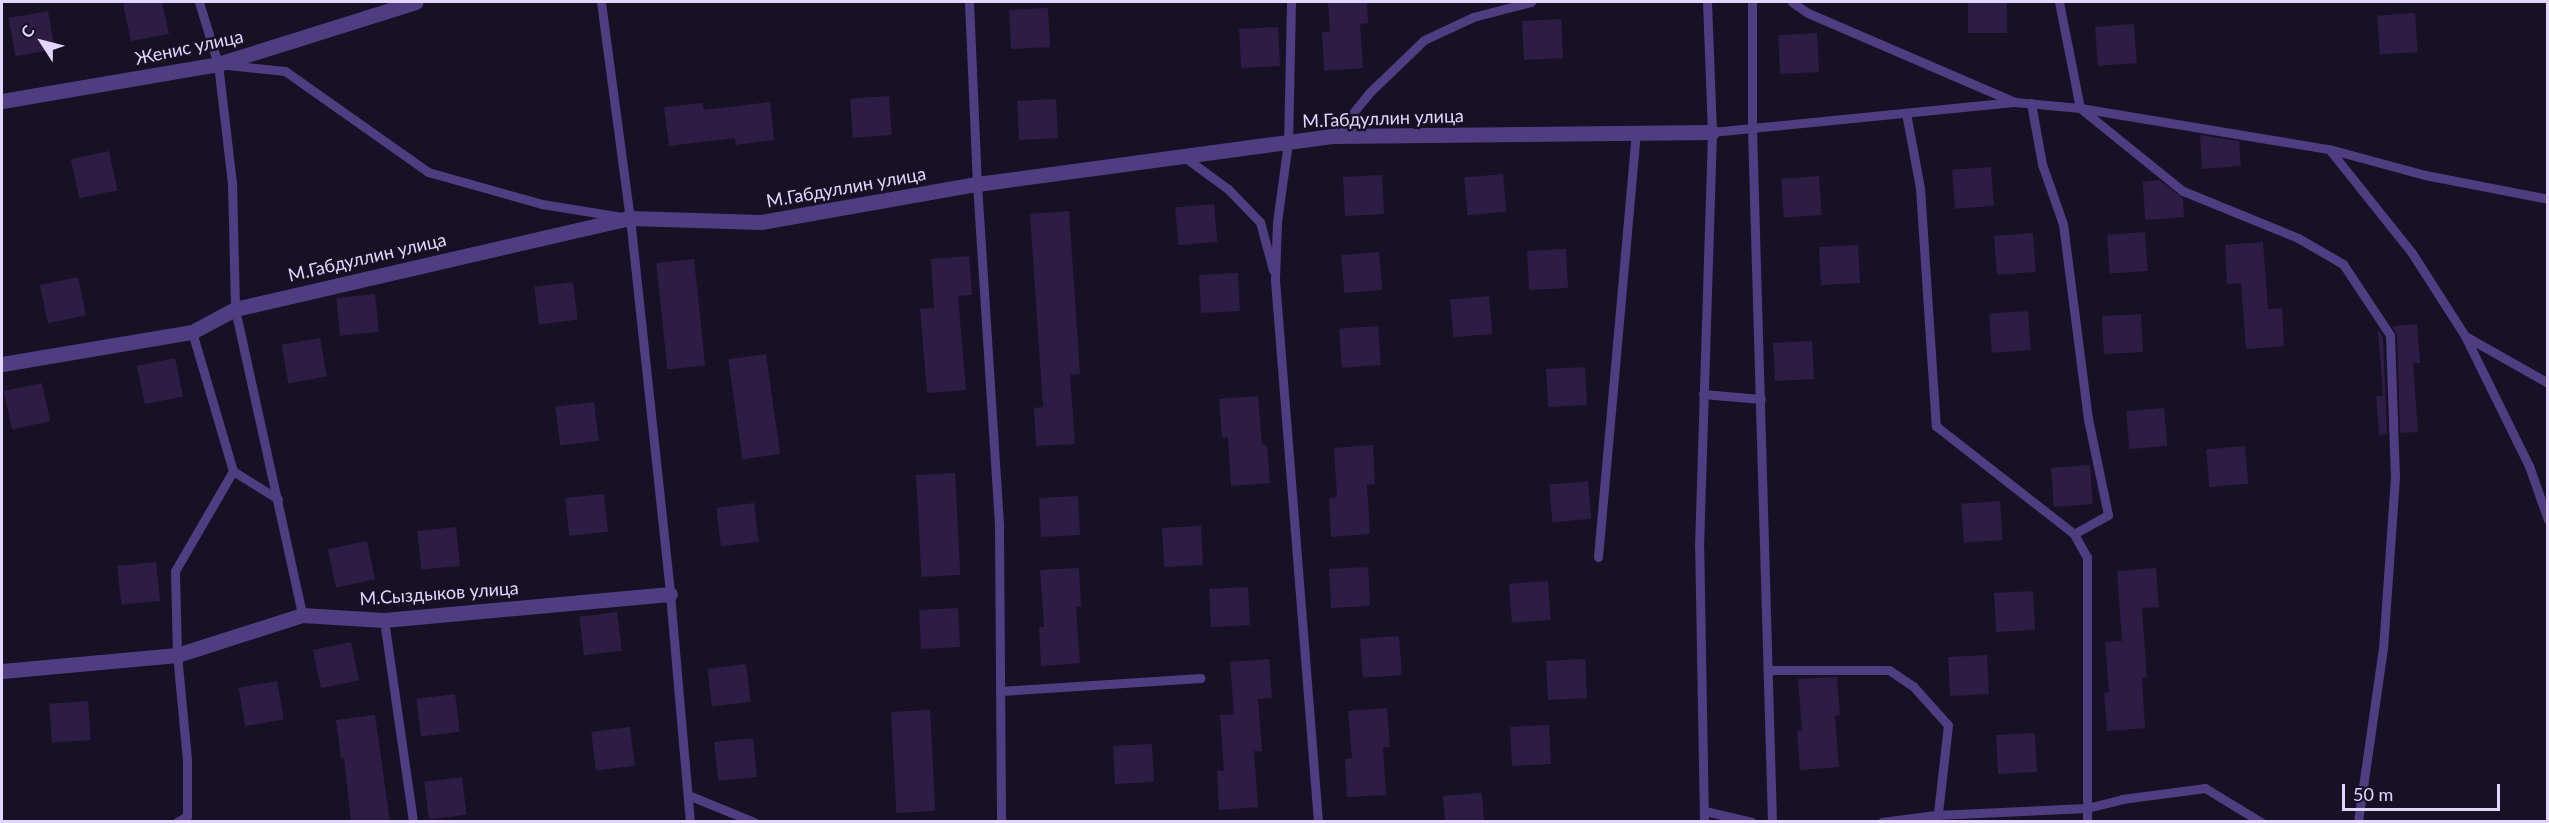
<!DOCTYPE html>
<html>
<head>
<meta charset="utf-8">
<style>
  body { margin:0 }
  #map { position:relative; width:2549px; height:823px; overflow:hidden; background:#181025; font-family:Lato,sans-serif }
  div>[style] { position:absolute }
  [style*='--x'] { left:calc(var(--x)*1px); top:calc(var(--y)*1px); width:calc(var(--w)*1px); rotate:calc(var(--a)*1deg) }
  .building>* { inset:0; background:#2d1d45; transform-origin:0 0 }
  .service>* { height:9px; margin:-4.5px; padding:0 4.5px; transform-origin:4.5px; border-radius:4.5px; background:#4e3e81 }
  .minor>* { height:15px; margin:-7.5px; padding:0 7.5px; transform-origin:7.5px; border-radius:7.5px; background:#4e3e81 }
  span { translate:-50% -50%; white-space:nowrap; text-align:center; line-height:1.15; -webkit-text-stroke:5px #181025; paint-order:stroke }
  .street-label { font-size:18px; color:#e2d6fd }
  .frame { position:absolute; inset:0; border:3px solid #e2d6fd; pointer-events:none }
  .north { position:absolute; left:12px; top:12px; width:60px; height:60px; -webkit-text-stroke:4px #181025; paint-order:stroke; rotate:306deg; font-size:16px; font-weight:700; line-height:24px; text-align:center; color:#e2d6fd }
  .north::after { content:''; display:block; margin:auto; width:21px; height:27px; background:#e2d6fd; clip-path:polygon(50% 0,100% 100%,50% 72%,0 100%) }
  .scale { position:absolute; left:2342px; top:784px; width:158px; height:27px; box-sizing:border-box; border:3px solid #e2d6fd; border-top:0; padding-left:8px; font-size:18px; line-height:21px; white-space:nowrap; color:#e2d6fd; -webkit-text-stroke:4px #181025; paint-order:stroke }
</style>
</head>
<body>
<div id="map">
  <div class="building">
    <i style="clip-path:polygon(133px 2px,162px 2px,169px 34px,131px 41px,123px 4px)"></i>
    <i style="clip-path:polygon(1328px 2px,1367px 2px,1368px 23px,1360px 24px,1363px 68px,1324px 71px,1322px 32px,1330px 32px)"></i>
    <i style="left:1968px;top:2px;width:39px;height:31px"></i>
    <i style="left:1048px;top:8px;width:39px;height:39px;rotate:87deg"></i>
    <i style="left:48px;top:11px;width:39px;height:40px;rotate:80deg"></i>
    <i style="left:2415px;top:13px;width:39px;height:38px;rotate:86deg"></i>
    <i style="left:1561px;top:19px;width:39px;height:39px;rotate:87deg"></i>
    <i style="left:2134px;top:24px;width:39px;height:39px;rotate:86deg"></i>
    <i style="left:1278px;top:27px;width:39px;height:39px;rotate:87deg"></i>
    <i style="left:1817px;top:33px;width:39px;height:39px;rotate:87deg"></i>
    <i style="left:889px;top:96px;width:39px;height:39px;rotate:86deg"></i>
    <i style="left:1056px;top:99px;width:39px;height:39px;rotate:87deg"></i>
    <i style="clip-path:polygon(770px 102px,774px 140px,736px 145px,735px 138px,669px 146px,664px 107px,703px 103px,704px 110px)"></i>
    <i style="clip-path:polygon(2200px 135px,2239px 141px,2241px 166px,2202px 169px)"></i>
    <i style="left:109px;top:151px;width:40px;height:39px;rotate:78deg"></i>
    <i style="left:1991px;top:167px;width:39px;height:39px;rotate:86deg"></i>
    <i style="left:1503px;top:174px;width:38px;height:39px;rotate:85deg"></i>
    <i style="left:1382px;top:175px;width:39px;height:39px;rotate:87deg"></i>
    <i style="left:1819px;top:176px;width:39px;height:38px;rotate:86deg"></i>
    <i style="clip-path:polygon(2159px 180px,2183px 198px,2184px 217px,2145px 220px,2143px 182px)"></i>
    <i style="left:1214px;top:204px;width:38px;height:39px;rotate:85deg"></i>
    <i style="clip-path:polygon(1069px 211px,1080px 374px,1070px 375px,1075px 444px,1036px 446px,1034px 408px,1043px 407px,1030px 214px)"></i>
    <i style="left:2145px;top:232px;width:39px;height:38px;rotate:86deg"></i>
    <i style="left:2033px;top:233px;width:39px;height:39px;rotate:86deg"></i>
    <i style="clip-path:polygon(2263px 242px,2268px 309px,2282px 308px,2284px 346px,2246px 349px,2241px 283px,2227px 284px,2225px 245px)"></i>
    <i style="left:1858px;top:245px;width:38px;height:39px;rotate:87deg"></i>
    <i style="left:1566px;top:249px;width:39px;height:39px;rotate:87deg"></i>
    <i style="left:1379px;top:252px;width:38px;height:38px;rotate:85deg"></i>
    <i style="clip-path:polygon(969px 256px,972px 295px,958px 296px,966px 390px,927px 393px,920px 309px,934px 308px,931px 259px)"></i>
    <i style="left:694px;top:259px;width:107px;height:38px;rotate:84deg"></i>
    <i style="left:1238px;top:273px;width:38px;height:39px;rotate:87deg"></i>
    <i style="left:78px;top:277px;width:39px;height:39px;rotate:78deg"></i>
    <i style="left:573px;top:282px;width:38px;height:39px;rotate:83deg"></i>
    <i style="left:375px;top:294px;width:38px;height:39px;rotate:84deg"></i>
    <i style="left:1489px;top:296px;width:38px;height:39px;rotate:85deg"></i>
    <i style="left:2028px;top:311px;width:39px;height:39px;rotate:86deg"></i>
    <i style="left:2141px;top:314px;width:38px;height:39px;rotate:87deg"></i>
    <i style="clip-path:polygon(2417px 324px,2420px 363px,2413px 363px,2418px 432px,2400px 433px,2397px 335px,2392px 326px)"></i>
    <i style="left:1378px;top:326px;width:39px;height:39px;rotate:86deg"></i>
    <i style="clip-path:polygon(2378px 330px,2383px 337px,2387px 434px,2379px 435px,2376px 396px,2383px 396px)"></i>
    <i style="left:320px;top:338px;width:39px;height:39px;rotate:80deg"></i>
    <i style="left:1812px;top:341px;width:38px;height:39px;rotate:87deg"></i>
    <i style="left:766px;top:354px;width:101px;height:38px;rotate:82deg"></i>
    <i style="left:175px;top:358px;width:39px;height:39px;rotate:78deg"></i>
    <i style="left:1585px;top:367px;width:38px;height:39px;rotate:87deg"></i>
    <i style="left:42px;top:383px;width:39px;height:39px;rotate:78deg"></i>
    <i style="clip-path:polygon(1258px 396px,1262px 445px,1267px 445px,1270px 483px,1231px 486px,1228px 437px,1222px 438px,1219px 399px)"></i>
    <i style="left:594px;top:402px;width:39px;height:39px;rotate:83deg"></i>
    <i style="left:2164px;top:408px;width:38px;height:38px;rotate:85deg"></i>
    <i style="clip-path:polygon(1373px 445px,1375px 484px,1367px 485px,1370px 534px,1331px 537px,1329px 498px,1337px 497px,1334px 448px)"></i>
    <i style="left:2245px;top:446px;width:38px;height:39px;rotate:85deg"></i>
    <i style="left:2090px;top:465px;width:39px;height:39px;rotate:86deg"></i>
    <i style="left:955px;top:473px;width:102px;height:39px;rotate:87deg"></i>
    <i style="left:1588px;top:481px;width:38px;height:39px;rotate:85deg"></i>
    <i style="left:604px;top:494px;width:38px;height:39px;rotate:84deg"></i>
    <i style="left:1078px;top:496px;width:39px;height:39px;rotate:87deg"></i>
    <i style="left:2000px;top:501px;width:39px;height:39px;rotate:86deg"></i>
    <i style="left:754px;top:503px;width:39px;height:38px;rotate:83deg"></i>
    <i style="left:1201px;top:526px;width:39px;height:39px;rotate:87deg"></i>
    <i style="left:456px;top:527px;width:39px;height:39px;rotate:84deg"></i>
    <i style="left:367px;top:541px;width:39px;height:40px;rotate:78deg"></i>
    <i style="left:156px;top:562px;width:39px;height:39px;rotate:84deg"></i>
    <i style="left:1368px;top:567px;width:39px;height:39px;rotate:87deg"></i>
    <i style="clip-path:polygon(1079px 568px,1081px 606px,1076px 607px,1080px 663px,1041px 666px,1039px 627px,1044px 627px,1040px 570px)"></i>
    <i style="clip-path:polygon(2156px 568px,2159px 607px,2142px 608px,2147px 678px,2142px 678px,2145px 728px,2107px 731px,2104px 693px,2109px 692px,2105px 642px,2122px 641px,2117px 571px)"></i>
    <i style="left:1548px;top:581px;width:39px;height:39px;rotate:86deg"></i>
    <i style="left:1248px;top:587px;width:38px;height:39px;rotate:87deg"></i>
    <i style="left:2033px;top:591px;width:39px;height:39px;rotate:87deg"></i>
    <i style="left:958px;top:608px;width:39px;height:39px;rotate:87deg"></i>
    <i style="left:617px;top:612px;width:39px;height:38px;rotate:83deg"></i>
    <i style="left:1399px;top:636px;width:39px;height:39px;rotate:86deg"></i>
    <i style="left:351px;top:642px;width:39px;height:39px;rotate:78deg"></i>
    <i style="left:1987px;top:655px;width:39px;height:39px;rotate:87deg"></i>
    <i style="clip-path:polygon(1269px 659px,1272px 698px,1258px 699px,1262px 751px,1254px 751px,1258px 807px,1219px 810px,1217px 771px,1224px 770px,1220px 715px,1234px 714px,1230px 662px)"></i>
    <i style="left:1585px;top:659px;width:39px;height:39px;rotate:87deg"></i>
    <i style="left:746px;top:664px;width:38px;height:39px;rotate:83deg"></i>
    <i style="clip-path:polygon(1837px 677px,1840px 715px,1835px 716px,1839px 767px,1800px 770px,1797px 731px,1802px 731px,1798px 679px)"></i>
    <i style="left:277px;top:681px;width:39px;height:39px;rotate:80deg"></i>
    <i style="left:455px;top:694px;width:38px;height:39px;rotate:83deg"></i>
    <i style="left:88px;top:701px;width:39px;height:39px;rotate:86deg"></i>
    <i style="clip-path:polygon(1387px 708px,1390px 747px,1383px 747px,1386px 795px,1347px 797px,1345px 759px,1352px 758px,1348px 711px)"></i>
    <i style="left:930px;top:710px;width:101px;height:39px;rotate:87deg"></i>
    <i style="clip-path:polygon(375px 715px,390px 822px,351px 822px,344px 758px,341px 758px,336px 720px)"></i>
    <i style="left:1549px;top:725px;width:39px;height:39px;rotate:87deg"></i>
    <i style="left:630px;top:727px;width:39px;height:39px;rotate:83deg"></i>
    <i style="left:2035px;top:733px;width:39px;height:39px;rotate:87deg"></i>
    <i style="left:753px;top:738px;width:39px;height:39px;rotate:84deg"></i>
    <i style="left:1152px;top:744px;width:38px;height:39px;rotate:87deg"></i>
    <i style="left:462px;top:777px;width:38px;height:38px;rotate:83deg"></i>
    <i style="left:1482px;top:793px;width:29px;height:39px;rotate:86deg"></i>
  </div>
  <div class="service">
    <i style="--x:199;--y:2;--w:65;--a:73"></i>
    <i style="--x:218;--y:64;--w:120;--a:83.3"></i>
    <i style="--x:232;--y:183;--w:126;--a:88.6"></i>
    <i style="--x:235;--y:309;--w:313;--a:77.6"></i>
    <i style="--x:601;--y:2;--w:218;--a:82.4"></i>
    <i style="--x:630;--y:218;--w:378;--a:83.9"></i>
    <i style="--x:670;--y:594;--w:229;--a:85"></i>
    <i style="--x:969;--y:2;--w:182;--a:87.5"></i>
    <i style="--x:977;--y:184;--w:345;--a:86.3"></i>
    <i style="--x:999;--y:528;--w:294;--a:89.6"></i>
    <i style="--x:1291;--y:2;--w:140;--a:91.2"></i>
    <i style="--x:1288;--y:142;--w:81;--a:97.8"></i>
    <i style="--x:1277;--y:222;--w:58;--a:92"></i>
    <i style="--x:1275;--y:280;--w:544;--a:85.46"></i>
    <i style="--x:1752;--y:2;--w:126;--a:90"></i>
    <i style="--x:1752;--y:128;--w:694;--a:88.35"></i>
    <i style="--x:1792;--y:2;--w:19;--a:35"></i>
    <i style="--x:1808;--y:13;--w:225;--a:23.3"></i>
    <i style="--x:2015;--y:102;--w:65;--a:5.3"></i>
    <i style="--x:2080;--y:108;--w:252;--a:9.4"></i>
    <i style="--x:2329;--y:149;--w:99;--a:15.2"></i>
    <i style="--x:2425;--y:175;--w:125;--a:11"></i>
    <i style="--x:2059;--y:2;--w:108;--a:78.8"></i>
    <i style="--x:2080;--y:108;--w:132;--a:38.9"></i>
    <i style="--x:2183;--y:191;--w:124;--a:22.2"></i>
    <i style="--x:2298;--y:238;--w:52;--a:30"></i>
    <i style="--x:2343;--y:264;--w:85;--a:56.5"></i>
    <i style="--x:2390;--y:335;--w:142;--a:88"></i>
    <i style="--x:2395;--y:477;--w:171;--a:94"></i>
    <i style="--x:2383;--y:648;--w:176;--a:98.2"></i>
    <i style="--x:227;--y:65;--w:58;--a:5.9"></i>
    <i style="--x:285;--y:71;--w:175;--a:35.2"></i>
    <i style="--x:428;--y:172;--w:118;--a:15.7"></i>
    <i style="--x:542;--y:204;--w:81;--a:9.2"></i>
    <i style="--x:2031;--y:103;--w:62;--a:79.8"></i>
    <i style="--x:2042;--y:164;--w:64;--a:70.7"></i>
    <i style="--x:2063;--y:224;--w:197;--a:82.7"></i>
    <i style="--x:2088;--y:419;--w:98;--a:78.2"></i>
    <i style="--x:2108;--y:515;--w:39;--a:151"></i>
    <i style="--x:1906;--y:113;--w:76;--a:79.4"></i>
    <i style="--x:1920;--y:188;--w:239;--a:86.2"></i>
    <i style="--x:1936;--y:426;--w:175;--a:38"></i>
    <i style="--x:2074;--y:534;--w:26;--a:61"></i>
    <i style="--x:2087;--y:557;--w:265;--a:90"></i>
    <i style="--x:1712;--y:132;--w:303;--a:-5.7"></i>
    <i style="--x:1334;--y:136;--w:57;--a:-50.7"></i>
    <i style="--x:1370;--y:92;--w:75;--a:-43.9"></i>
    <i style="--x:1424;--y:40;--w:54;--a:-25.1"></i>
    <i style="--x:1473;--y:17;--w:60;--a:-14.5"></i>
    <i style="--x:2329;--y:149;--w:133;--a:51.4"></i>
    <i style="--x:2412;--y:253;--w:98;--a:57.4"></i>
    <i style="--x:2465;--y:336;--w:95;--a:29.5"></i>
    <i style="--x:1183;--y:156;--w:56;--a:36.3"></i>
    <i style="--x:1228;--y:189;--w:46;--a:45.9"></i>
    <i style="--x:1260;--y:222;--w:50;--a:74.8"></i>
    <i style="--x:2465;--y:336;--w:145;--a:63.8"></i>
    <i style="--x:2529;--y:466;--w:57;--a:70.6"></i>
    <i style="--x:1703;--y:394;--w:58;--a:4.9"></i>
    <i style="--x:233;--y:471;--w:53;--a:31.9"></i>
    <i style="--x:1598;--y:557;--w:427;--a:-84.9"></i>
    <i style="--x:384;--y:620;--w:204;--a:81.8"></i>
    <i style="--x:1768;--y:670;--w:121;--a:0"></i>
    <i style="--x:1889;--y:670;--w:29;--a:34"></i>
    <i style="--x:1913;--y:686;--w:52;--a:48.1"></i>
    <i style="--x:1948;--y:725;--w:98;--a:96.5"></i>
    <i style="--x:1000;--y:691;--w:201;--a:-3.7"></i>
    <i style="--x:688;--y:795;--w:71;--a:22.2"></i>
    <i style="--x:1705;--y:811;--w:48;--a:13.2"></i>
    <i style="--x:177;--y:822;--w:12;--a:-31"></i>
    <i style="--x:187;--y:816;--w:56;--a:-90"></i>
    <i style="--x:187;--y:760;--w:105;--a:-95.4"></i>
    <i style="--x:177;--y:655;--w:84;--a:-91.4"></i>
    <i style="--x:175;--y:571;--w:116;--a:-59.9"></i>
    <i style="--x:233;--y:471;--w:145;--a:-106.4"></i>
    <i style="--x:1704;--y:822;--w:275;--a:-91"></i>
    <i style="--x:1699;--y:547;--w:415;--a:-88.2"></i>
    <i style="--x:1712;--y:132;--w:130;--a:-92.2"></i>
    <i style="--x:1882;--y:822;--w:54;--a:-7.4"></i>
    <i style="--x:1936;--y:815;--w:151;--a:-2.7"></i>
    <i style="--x:2087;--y:808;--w:36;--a:-14"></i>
    <i style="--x:2122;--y:799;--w:84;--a:-7.5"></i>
    <i style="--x:2205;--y:788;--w:66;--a:31.3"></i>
  </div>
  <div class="minor">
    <i style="--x:2;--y:101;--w:219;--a:-9.7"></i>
    <i style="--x:218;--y:64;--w:207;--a:-17.4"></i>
    <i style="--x:2;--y:364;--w:193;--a:-9.6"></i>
    <i style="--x:192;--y:332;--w:49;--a:-28.1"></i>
    <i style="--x:235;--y:309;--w:405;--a:-13"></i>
    <i style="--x:630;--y:218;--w:131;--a:1.7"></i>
    <i style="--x:761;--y:222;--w:219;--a:-10"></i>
    <i style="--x:977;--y:184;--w:360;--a:-7.7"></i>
    <i style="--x:1334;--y:136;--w:378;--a:-0.6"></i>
    <i style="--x:2;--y:671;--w:176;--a:-5.2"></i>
    <i style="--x:177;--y:655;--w:131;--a:-17.7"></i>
    <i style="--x:302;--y:615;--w:82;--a:3.5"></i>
    <i style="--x:384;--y:620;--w:287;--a:-5.2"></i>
  </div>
  <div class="street-label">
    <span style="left:189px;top:47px;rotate:-12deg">Женис улица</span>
    <span style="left:1383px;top:118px;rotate:-2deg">М.Габдуллин улица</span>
    <span style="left:846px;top:187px;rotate:-10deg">М.Габдуллин улица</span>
    <span style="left:367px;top:257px;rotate:-13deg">М.Габдуллин улица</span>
    <span style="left:439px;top:593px;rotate:-4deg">М.Сыздыков улица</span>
  </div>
  <div class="frame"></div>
  <div class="north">С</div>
  <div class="scale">50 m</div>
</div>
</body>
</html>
